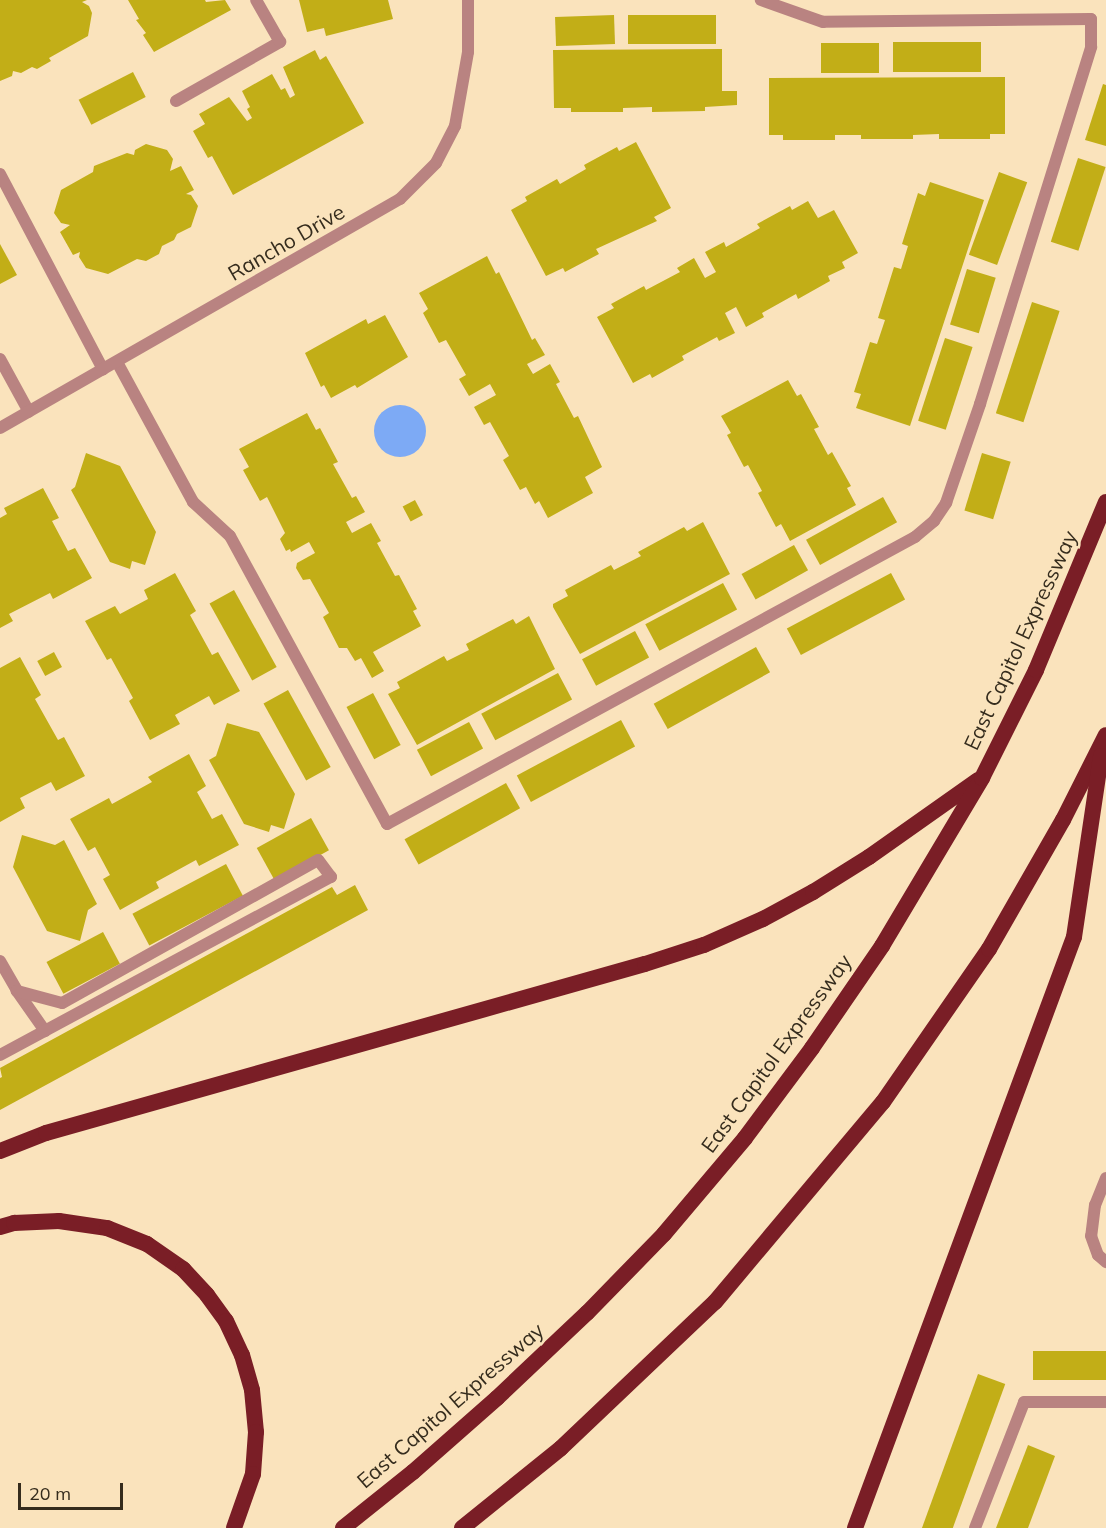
<!DOCTYPE html>
<html>
<head>
<meta charset="utf-8">
<style>
  body { margin:0 }
  #map { position:relative; width:1106px; height:1528px; overflow:hidden; background:#fae3bc; font-family:Mulish,sans-serif }
  div>[style] { position:absolute }
  [style*='--x'] { left:calc(var(--x)*1px); top:calc(var(--y)*1px); width:calc(var(--w)*1px); rotate:calc(var(--a)*1deg) }
  .water>* { inset:0; background:#7daaf5 }
  .round { border-radius:50% }
  .building>* { inset:0; background:#c2ae17; transform-origin:0 0 }
  .service>* { height:12px; margin:-6px; padding:0 6px; transform-origin:6px; border-radius:6px; background:#b98381 }
  .minor>* { height:12px; margin:-6px; padding:0 6px; transform-origin:6px; border-radius:6px; background:#b98381 }
  .trunk>* { height:16px; margin:-8px; padding:0 8px; transform-origin:8px; border-radius:8px; background:#7a1e26 }
  span { translate:-50% -50%; white-space:nowrap; text-align:center; line-height:1.15; -webkit-text-stroke:5px #fae3bc; paint-order:stroke }
  .street-label { font-size:21px; color:#352c1d }
  .scale { position:absolute; left:18px; top:1483px; width:105px; height:27px; box-sizing:border-box; border:3px solid #352c1d; border-top:0; padding-left:8px; font-size:18px; line-height:21px; white-space:nowrap; color:#352c1d; -webkit-text-stroke:4px #fae3bc; paint-order:stroke }
</style>
</head>
<body>
<div id="map">
  <div class="water">
    <i class="round" style="left:374px;top:405px;width:52px;height:52px"></i>
  </div>
  <div class="building">
    <i style="clip-path:polygon(0 0,87px 0,82px 2px,89px 6px,92px 13px,88px 36px,49px 58px,51px 61px,37px 69px,32px 67px,21px 73px,13px 71px,12px 76px,0 81px)"></i>
    <i style="clip-path:polygon(128px 0,205px 0,206px 2px,225px 0,231px 10px,154px 52px,143px 35px,146px 33px,136px 20px,139px 19px)"></i>
    <i style="clip-path:polygon(299px 0,388px 0,393px 19px,326px 36px,324px 28px,307px 32px)"></i>
    <i style="left:614px;top:15px;width:29px;height:59px;rotate:88deg"></i>
    <i style="left:628px;top:15px;width:88px;height:29px"></i>
    <i style="left:893px;top:42px;width:88px;height:30px"></i>
    <i style="left:821px;top:43px;width:58px;height:30px"></i>
    <i style="clip-path:polygon(722px 49px,722px 91px,737px 91px,737px 105px,705px 107px,705px 111px,652px 112px,652px 107px,623px 108px,623px 112px,571px 112px,571px 108px,554px 108px,553px 50px)"></i>
    <i style="clip-path:polygon(315px 50px,320px 60px,326px 56px,364px 123px,233px 195px,212px 156px,208px 158px,193px 131px,205px 124px,199px 114px,229px 97px,247px 121px,252px 118px,247px 109px,250px 107px,242px 91px,272px 74px,281px 90px,285px 88px,290px 98px,295px 95px,283px 67px)"></i>
    <i style="left:133px;top:72px;width:28px;height:61px;rotate:63deg"></i>
    <i style="clip-path:polygon(1005px 77px,1005px 134px,990px 134px,990px 139px,939px 139px,939px 134px,913px 135px,913px 139px,861px 139px,861px 135px,835px 135px,835px 140px,783px 140px,783px 135px,769px 135px,769px 78px)"></i>
    <i style="clip-path:polygon(1103px 84px,1106px 85px,1106px 146px,1085px 140px)"></i>
    <i style="clip-path:polygon(636px 142px,671px 208px,654px 217px,657px 221px,596px 249px,599px 254px,565px 272px,563px 268px,546px 276px,511px 210px,527px 201px,525px 197px,557px 179px,560px 184px,586px 169px,584px 165px,617px 147px,619px 151px)"></i>
    <i style="clip-path:polygon(146px 144px,167px 150px,173px 159px,170px 171px,181px 166px,194px 190px,186px 194px,191px 195px,198px 206px,191px 227px,177px 234px,174px 240px,162px 246px,159px 254px,146px 261px,137px 259px,108px 274px,86px 268px,79px 257px,80px 252px,73px 255px,60px 232px,70px 225px,61px 223px,54px 213px,61px 190px,93px 172px,94px 166px,127px 153px,134px 155px,135px 150px)"></i>
    <i style="left:1078px;top:158px;width:29px;height:88px;rotate:18deg"></i>
    <i style="left:999px;top:172px;width:30px;height:88px;rotate:20deg"></i>
    <i style="clip-path:polygon(930px 182px,984px 200px,910px 426px,856px 408px,861px 394px,854px 392px,870px 342px,877px 344px,885px 320px,878px 318px,894px 267px,901px 269px,908px 246px,902px 244px,918px 193px,925px 196px)"></i>
    <i style="clip-path:polygon(808px 201px,818px 218px,834px 210px,858px 253px,842px 262px,845px 268px,828px 276px,830px 281px,798px 299px,796px 294px,762px 313px,764px 317px,746px 327px,736px 307px,725px 313px,735px 333px,719px 341px,717px 337px,682px 356px,684px 360px,652px 378px,650px 374px,633px 383px,597px 317px,614px 308px,611px 304px,644px 286px,646px 290px,680px 272px,677px 268px,694px 258px,705px 278px,716px 272px,705px 252px,724px 242px,726px 247px,760px 228px,757px 224px,790px 206px,792px 210px)"></i>
    <i style="clip-path:polygon(0 244px,17px 275px,0 284px)"></i>
    <i style="clip-path:polygon(487px 256px,496px 274px,499px 272px,532px 340px,535px 338px,545px 355px,527px 364px,533px 374px,550px 364px,560px 382px,556px 384px,574px 418px,578px 416px,602px 467px,585px 477px,593px 493px,548px 518px,539px 501px,535px 504px,526px 487px,520px 490px,503px 460px,509px 456px,490px 422px,484px 425px,474px 407px,496px 395px,490px 384px,469px 396px,459px 379px,466px 375px,446px 340px,439px 343px,423px 313px,428px 309px,419px 293px)"></i>
    <i style="left:967px;top:269px;width:30px;height:58px;rotate:17deg"></i>
    <i style="left:1032px;top:302px;width:29px;height:117px;rotate:18deg"></i>
    <i style="clip-path:polygon(385px 315px,408px 357px,357px 388px,355px 385px,331px 398px,324px 385px,321px 387px,305px 353px,366px 319px,368px 324px)"></i>
    <i style="left:945px;top:338px;width:29px;height:87px;rotate:18deg"></i>
    <i style="clip-path:polygon(788px 380px,797px 396px,801px 394px,819px 427px,814px 429px,828px 455px,832px 452px,851px 486px,847px 488px,856px 505px,790px 541px,781px 524px,776px 527px,758px 493px,762px 491px,748px 465px,744px 467px,727px 435px,731px 433px,721px 416px)"></i>
    <i style="clip-path:polygon(307px 413px,316px 430px,320px 428px,338px 462px,333px 464px,352px 498px,356px 496px,365px 512px,346px 522px,352px 533px,371px 523px,381px 541px,377px 543px,395px 576px,399px 575px,417px 609px,413px 611px,421px 626px,373px 652px,384px 671px,372px 678px,361px 658px,355px 661px,347px 648px,339px 648px,323px 617px,329px 613px,310px 579px,303px 580px,296px 568px,297px 563px,315px 553px,309px 542px,291px 552px,290px 549px,286px 551px,280px 539px,285px 533px,267px 497px,260px 501px,243px 470px,249px 467px,239px 449px)"></i>
    <i style="clip-path:polygon(86px 453px,120px 466px,156px 532px,145px 565px,132px 561px,130px 569px,110px 562px,71px 490px,75px 487px)"></i>
    <i style="left:982px;top:453px;width:30px;height:60px;rotate:17deg"></i>
    <i style="clip-path:polygon(43px 488px,59px 518px,52px 521px,68px 551px,75px 548px,92px 578px,53px 599px,50px 593px,9px 614px,13px 621px,0 628px,0 518px,7px 514px,4px 508px)"></i>
    <i style="left:883px;top:497px;width:29px;height:88px;rotate:61deg"></i>
    <i style="left:415px;top:500px;width:17px;height:14px;rotate:62deg"></i>
    <i style="clip-path:polygon(703px 522px,730px 574px,580px 654px,553px 607px,553px 604px,568px 596px,565px 590px,611px 565px,614px 570px,641px 556px,638px 552px,684px 527px,687px 531px)"></i>
    <i style="left:794px;top:545px;width:29px;height:60px;rotate:61deg"></i>
    <i style="clip-path:polygon(175px 573px,196px 611px,190px 615px,212px 655px,218px 652px,240px 691px,214px 705px,209px 696px,175px 715px,180px 724px,150px 740px,129px 701px,133px 698px,111px 658px,107px 660px,85px 621px,115px 606px,120px 614px,148px 599px,144px 590px)"></i>
    <i style="left:891px;top:573px;width:30px;height:118px;rotate:62deg"></i>
    <i style="left:723px;top:583px;width:30px;height:88px;rotate:62deg"></i>
    <i style="left:234px;top:590px;width:88px;height:28px;rotate:61deg"></i>
    <i style="clip-path:polygon(529px 616px,555px 669px,417px 745px,388px 694px,400px 688px,397px 682px,444px 656px,447px 661px,469px 650px,466px 644px,513px 619px,516px 624px)"></i>
    <i style="left:635px;top:631px;width:30px;height:60px;rotate:62deg"></i>
    <i style="left:756px;top:647px;width:29px;height:117px;rotate:61deg"></i>
    <i style="left:54px;top:652px;width:17px;height:19px;rotate:62deg"></i>
    <i style="clip-path:polygon(20px 657px,41px 695px,35px 699px,58px 740px,64px 737px,85px 776px,56px 791px,51px 782px,20px 798px,25px 808px,0 822px,0 668px)"></i>
    <i style="left:558px;top:673px;width:30px;height:87px;rotate:62deg"></i>
    <i style="left:288px;top:690px;width:88px;height:28px;rotate:61deg"></i>
    <i style="left:373px;top:693px;width:59px;height:30px;rotate:62deg"></i>
    <i style="left:621px;top:720px;width:30px;height:118px;rotate:62deg"></i>
    <i style="left:469px;top:722px;width:30px;height:59px;rotate:62deg"></i>
    <i style="clip-path:polygon(227px 723px,259px 732px,295px 794px,284px 829px,271px 825px,269px 832px,244px 824px,209px 760px,216px 756px)"></i>
    <i style="clip-path:polygon(189px 754px,206px 786px,197px 792px,212px 819px,222px 814px,239px 845px,199px 866px,196px 860px,156px 882px,159px 888px,120px 910px,103px 879px,110px 875px,95px 847px,88px 851px,70px 819px,109px 798px,112px 804px,152px 782px,148px 777px)"></i>
    <i style="left:506px;top:783px;width:29px;height:116px;rotate:61deg"></i>
    <i style="left:311px;top:818px;width:37px;height:62px;rotate:61deg"></i>
    <i style="clip-path:polygon(22px 835px,55px 845px,64px 840px,97px 904px,88px 910px,80px 941px,47px 931px,13px 867px)"></i>
    <i style="left:226px;top:864px;width:36px;height:106px;rotate:62deg"></i>
    <i style="clip-path:polygon(355px 885px,368px 910px,0 1110px,0 1078px,2px 1077px,0 1068px,332px 887px,337px 895px)"></i>
    <i style="left:103px;top:932px;width:36px;height:64px;rotate:62deg"></i>
    <i style="left:1033px;top:1351px;width:73px;height:29px"></i>
    <i style="left:978px;top:1374px;width:29px;height:165px;rotate:20deg"></i>
    <i style="clip-path:polygon(1028px 1445px,1055px 1456px,1028px 1528px,996px 1528px)"></i>
  </div>
  <div class="service">
    <i style="--x:176;--y:101;--w:120;--a:-29.6"></i>
    <i style="--x:280;--y:42;--w:48;--a:-119.7"></i>
    <i style="--x:0;--y:174;--w:221;--a:62.2"></i>
    <i style="--x:0;--y:359;--w:60;--a:61.3"></i>
    <i style="--x:117;--y:362;--w:159;--a:61.5"></i>
    <i style="--x:193;--y:502;--w:50;--a:42.6"></i>
    <i style="--x:230;--y:536;--w:328;--a:61.4"></i>
    <i style="--x:387;--y:824;--w:601;--a:-28.53"></i>
    <i style="--x:915;--y:537;--w:25;--a:-40"></i>
    <i style="--x:934;--y:521;--w:22;--a:-56"></i>
    <i style="--x:946;--y:503;--w:105;--a:-71"></i>
    <i style="--x:980;--y:404;--w:374;--a:-72.7"></i>
    <i style="--x:1091;--y:47;--w:28;--a:-90"></i>
    <i style="--x:1091;--y:19;--w:268;--a:179.4"></i>
    <i style="--x:823;--y:22;--w:66;--a:-160.5"></i>
    <i style="--x:0;--y:961;--w:34;--a:60"></i>
    <i style="--x:17;--y:991;--w:49;--a:55"></i>
    <i style="--x:0;--y:1055;--w:376;--a:-28.3"></i>
    <i style="--x:331;--y:877;--w:21;--a:-127"></i>
    <i style="--x:318;--y:860;--w:293;--a:150.8"></i>
    <i style="--x:62;--y:1003;--w:47;--a:-165.1"></i>
    <i style="--x:1106;--y:1178;--w:29;--a:112"></i>
    <i style="--x:1095;--y:1205;--w:31;--a:97"></i>
    <i style="--x:1091;--y:1236;--w:20;--a:70"></i>
    <i style="--x:1098;--y:1255;--w:11;--a:41"></i>
    <i style="--x:975;--y:1528;--w:135;--a:-68.7"></i>
    <i style="--x:1024;--y:1402;--w:82;--a:0"></i>
  </div>
  <div class="minor">
    <i style="--x:0;--y:428;--w:461;--a:-29.8"></i>
    <i style="--x:400;--y:199;--w:51;--a:-45"></i>
    <i style="--x:436;--y:163;--w:42;--a:-62.8"></i>
    <i style="--x:455;--y:126;--w:75;--a:-80"></i>
    <i style="--x:468;--y:52;--w:52;--a:-90"></i>
  </div>
  <div class="trunk">
    <i style="--x:0;--y:1151;--w:49;--a:-21.4"></i>
    <i style="--x:46;--y:1133;--w:622;--a:-15.76"></i>
    <i style="--x:645;--y:964;--w:62;--a:-17.9"></i>
    <i style="--x:704;--y:945;--w:64;--a:-23.8"></i>
    <i style="--x:763;--y:919;--w:57;--a:-28.4"></i>
    <i style="--x:813;--y:892;--w:66;--a:-32"></i>
    <i style="--x:869;--y:857;--w:133;--a:-35.2"></i>
    <i style="--x:0;--y:1227;--w:15;--a:-16"></i>
    <i style="--x:14;--y:1223;--w:45;--a:-2.5"></i>
    <i style="--x:59;--y:1221;--w:49;--a:8.3"></i>
    <i style="--x:107;--y:1228;--w:43;--a:21.8"></i>
    <i style="--x:147;--y:1244;--w:44;--a:34.8"></i>
    <i style="--x:183;--y:1269;--w:35;--a:47"></i>
    <i style="--x:207;--y:1295;--w:32;--a:54"></i>
    <i style="--x:226;--y:1321;--w:38;--a:65"></i>
    <i style="--x:242;--y:1355;--w:36;--a:74"></i>
    <i style="--x:252;--y:1390;--w:42;--a:84.6"></i>
    <i style="--x:256;--y:1432;--w:42;--a:94.1"></i>
    <i style="--x:253;--y:1474;--w:57;--a:109.4"></i>
    <i style="--x:343;--y:1528;--w:90;--a:-38.7"></i>
    <i style="--x:413;--y:1472;--w:112;--a:-41.4"></i>
    <i style="--x:497;--y:1398;--w:124;--a:-43.4"></i>
    <i style="--x:587;--y:1313;--w:110;--a:-45.7"></i>
    <i style="--x:664;--y:1234;--w:126;--a:-49.8"></i>
    <i style="--x:745;--y:1138;--w:112;--a:-53.3"></i>
    <i style="--x:812;--y:1048;--w:124;--a:-55.5"></i>
    <i style="--x:882;--y:946;--w:196;--a:-59.2"></i>
    <i style="--x:982;--y:778;--w:121;--a:-63.4"></i>
    <i style="--x:1036;--y:670;--w:182;--a:-67.4"></i>
    <i style="--x:462;--y:1528;--w:127;--a:-38.9"></i>
    <i style="--x:561;--y:1448;--w:212;--a:-43.5"></i>
    <i style="--x:715;--y:1302;--w:261;--a:-50"></i>
    <i style="--x:883;--y:1102;--w:186;--a:-55.3"></i>
    <i style="--x:989;--y:949;--w:149;--a:-60.2"></i>
    <i style="--x:1063;--y:820;--w:95;--a:-63.2"></i>
    <i style="--x:855;--y:1528;--w:630;--a:-69.67"></i>
    <i style="--x:1074;--y:937;--w:183;--a:-81.5"></i>
  </div>
  <div class="street-label">
    <span style="left:286px;top:242px;rotate:-30deg">Rancho Drive</span>
    <span style="left:1020px;top:640px;rotate:-65deg">East Capitol Expressway</span>
    <span style="left:776px;top:1053px;rotate:-54deg">East Capitol Expressway</span>
    <span style="left:450px;top:1405px;rotate:-41deg">East Capitol Expressway</span>
  </div>
  <div class="scale">20 m</div>
</div>
</body>
</html>
